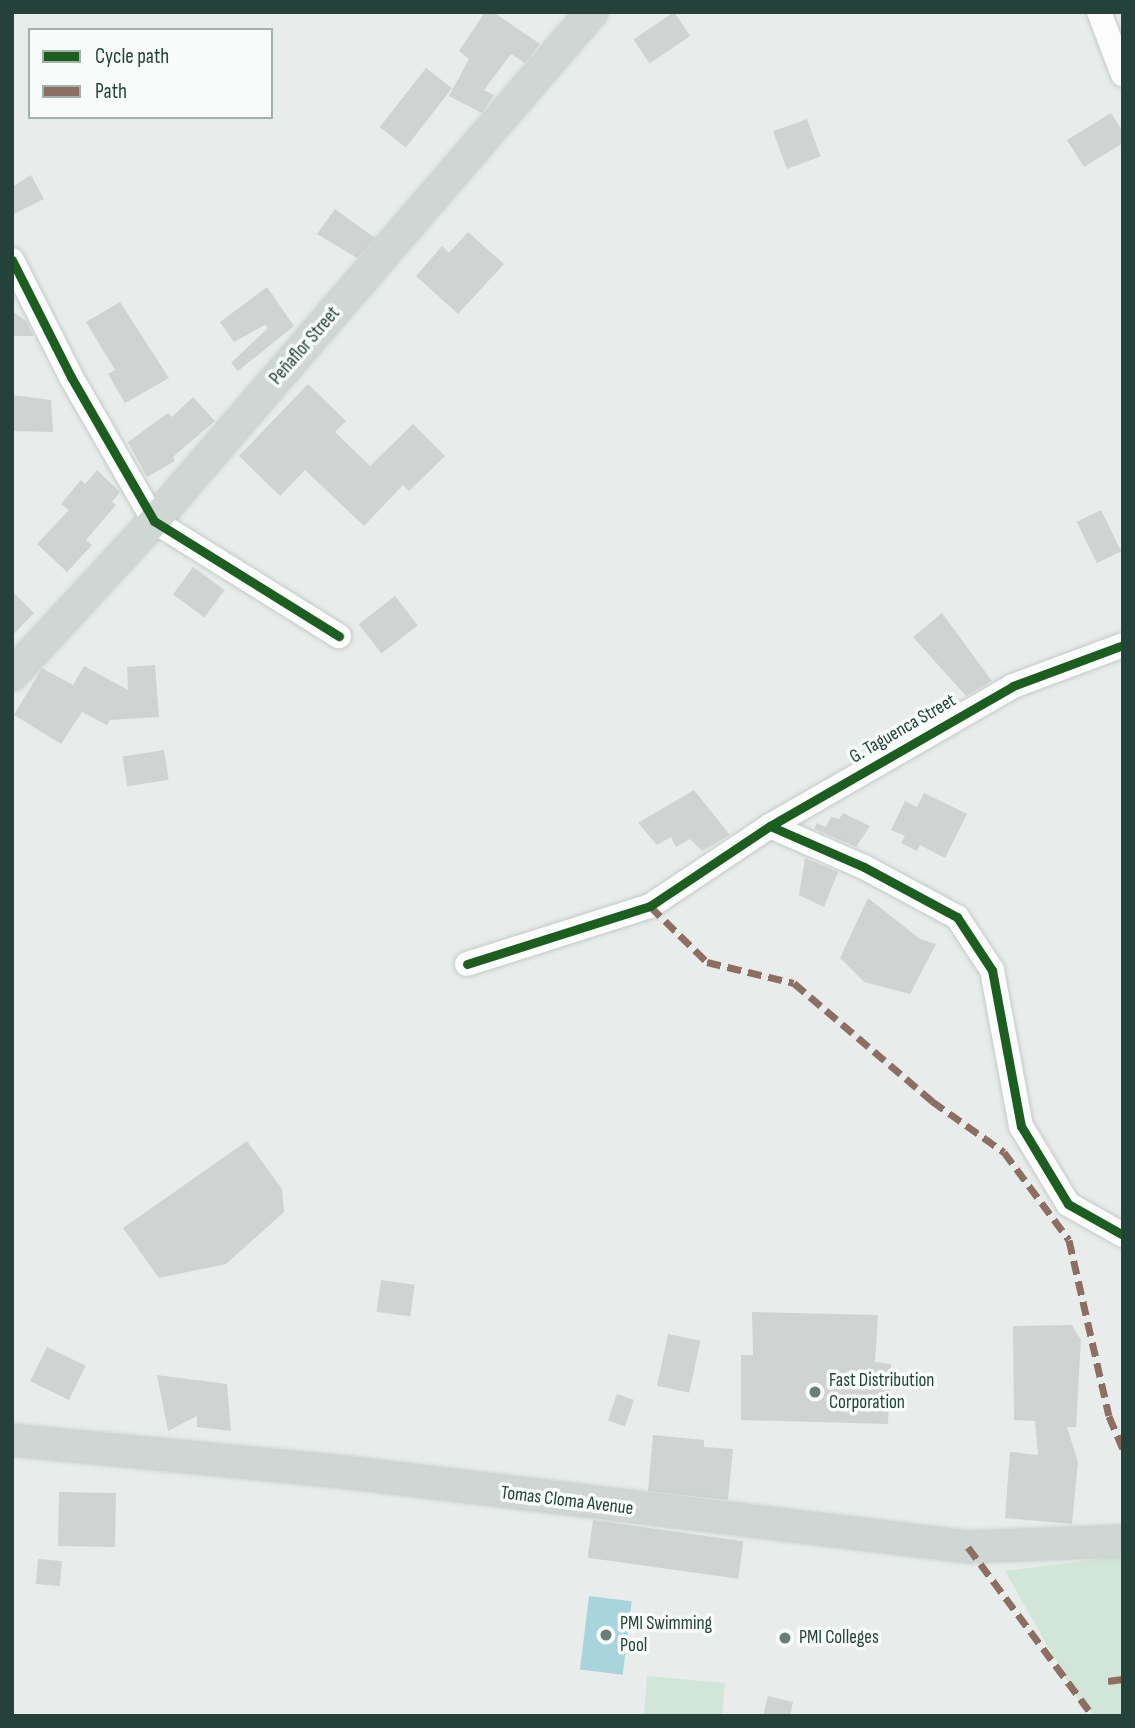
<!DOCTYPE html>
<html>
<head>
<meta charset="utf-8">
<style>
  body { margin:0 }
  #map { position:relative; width:1135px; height:1728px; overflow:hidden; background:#e8edeb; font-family:"Sofia Sans Condensed",sans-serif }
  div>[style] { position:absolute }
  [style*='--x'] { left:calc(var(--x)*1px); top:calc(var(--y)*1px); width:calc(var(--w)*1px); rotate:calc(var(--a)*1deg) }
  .green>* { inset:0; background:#d1e6d8 }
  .water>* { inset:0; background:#a9d4db; transform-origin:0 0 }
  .building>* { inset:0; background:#cfd4d2; transform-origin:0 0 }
  .roads { filter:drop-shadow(0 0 2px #c5cac8) drop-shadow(0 0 2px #c5cac8) }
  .minor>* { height:24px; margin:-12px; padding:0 12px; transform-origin:12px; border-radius:12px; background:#fcfcfc }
  .major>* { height:30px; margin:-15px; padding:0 15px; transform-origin:15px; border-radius:15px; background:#cfd7d5 }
  .quiet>* { height:7px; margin-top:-3.5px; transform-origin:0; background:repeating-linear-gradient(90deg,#8d6e63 0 14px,transparent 0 21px) }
  .cycleway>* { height:9px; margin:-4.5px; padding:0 4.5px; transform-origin:4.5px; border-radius:4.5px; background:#1b5e20 }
  .dots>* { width:19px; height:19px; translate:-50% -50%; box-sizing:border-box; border:4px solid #f7fbf9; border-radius:50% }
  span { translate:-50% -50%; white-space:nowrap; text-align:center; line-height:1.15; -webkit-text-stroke:7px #f7fbf9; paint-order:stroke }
  .street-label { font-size:19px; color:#24423a }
  .poi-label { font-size:19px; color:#24423a }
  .left { translate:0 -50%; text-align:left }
  .frame { position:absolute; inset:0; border:14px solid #24423a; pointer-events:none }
  .legend { position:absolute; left:28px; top:28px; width:245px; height:91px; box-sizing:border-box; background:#f7fbf9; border:2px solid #a3b1ad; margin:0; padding:9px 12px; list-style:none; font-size:21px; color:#24423a }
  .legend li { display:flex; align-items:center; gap:14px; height:35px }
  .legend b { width:35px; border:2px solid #a3b1ad }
</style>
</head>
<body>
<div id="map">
  <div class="green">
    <i style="clip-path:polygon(1123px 1556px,1123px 1716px,1096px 1716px,1080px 1703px,1005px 1571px)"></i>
    <i style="clip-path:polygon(647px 1676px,725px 1683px,722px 1716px,644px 1716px)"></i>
  </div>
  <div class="water">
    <i style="left:589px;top:1596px;width:43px;height:74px;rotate:7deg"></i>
  </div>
  <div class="building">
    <i style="clip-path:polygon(485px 12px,493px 12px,540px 44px,525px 63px,511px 54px,484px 90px,494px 95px,482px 113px,449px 96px,469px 59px,459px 51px)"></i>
    <i style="left:674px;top:12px;width:29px;height:49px;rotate:56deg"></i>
    <i style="left:426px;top:68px;width:33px;height:75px;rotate:38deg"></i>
    <i style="clip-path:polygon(1111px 113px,1123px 132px,1123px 143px,1084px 167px,1067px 140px)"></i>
    <i style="left:807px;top:119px;width:40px;height:36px;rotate:70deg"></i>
    <i style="clip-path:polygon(31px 175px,44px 199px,12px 215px,12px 187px)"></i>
    <i style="clip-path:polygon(335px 209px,375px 238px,357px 258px,317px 234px)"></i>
    <i style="clip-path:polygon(468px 232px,504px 264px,458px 314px,416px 276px,442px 246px,449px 253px)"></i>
    <i style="clip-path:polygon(267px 287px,294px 326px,238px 371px,231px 363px,268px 328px,265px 325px,234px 342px,220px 322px)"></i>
    <i style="clip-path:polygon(120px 302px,169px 378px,125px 403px,108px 374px,115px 370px,86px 322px)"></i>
    <i style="clip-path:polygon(12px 311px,26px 321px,34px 336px,12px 336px)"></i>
    <i style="clip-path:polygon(308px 384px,346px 421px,335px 432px,370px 466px,413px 424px,445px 456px,409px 491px,403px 485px,364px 526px,305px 470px,280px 496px,239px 456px)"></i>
    <i style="clip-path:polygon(12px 395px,51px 400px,53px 432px,12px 431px)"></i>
    <i style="clip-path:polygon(193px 397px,215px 421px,173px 457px,175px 461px,147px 477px,128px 442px,168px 413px,172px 417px)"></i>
    <i style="clip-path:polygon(97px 470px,120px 492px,112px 502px,116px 505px,86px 540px,92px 545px,67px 572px,37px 544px,69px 510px,61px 504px,81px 480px,85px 484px)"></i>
    <i style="left:1101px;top:510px;width:46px;height:27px;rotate:64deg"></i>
    <i style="left:193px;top:567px;width:39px;height:34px;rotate:36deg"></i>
    <i style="clip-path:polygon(12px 591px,34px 613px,12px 636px)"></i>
    <i style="left:395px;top:596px;width:37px;height:46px;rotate:52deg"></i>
    <i style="clip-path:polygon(942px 613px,992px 681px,966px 696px,913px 637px)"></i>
    <i style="clip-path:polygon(155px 665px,159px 717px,110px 720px,107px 725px,82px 712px,61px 744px,14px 715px,42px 668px,73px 685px,84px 666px,128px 690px,127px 667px)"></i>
    <i style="left:164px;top:750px;width:30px;height:42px;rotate:81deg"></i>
    <i style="clip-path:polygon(694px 790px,730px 835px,702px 851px,690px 839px,676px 847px,671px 837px,657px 845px,638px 823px)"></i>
    <i style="clip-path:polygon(924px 793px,967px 814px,945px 858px,920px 845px,917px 851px,901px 843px,905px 836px,891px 830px,905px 801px,917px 807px)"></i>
    <i style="clip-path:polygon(843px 813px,870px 826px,856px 847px,815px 829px,816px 823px,826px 827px,831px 817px,839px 819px)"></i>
    <i style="clip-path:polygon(805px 858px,838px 872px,824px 907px,799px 895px)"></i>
    <i style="clip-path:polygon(868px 898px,920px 939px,936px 944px,910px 994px,864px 982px,840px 958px)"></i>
    <i style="clip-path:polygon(247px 1141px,282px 1189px,284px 1212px,226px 1264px,159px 1278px,123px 1228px)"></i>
    <i style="left:381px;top:1280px;width:34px;height:32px;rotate:8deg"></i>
    <i style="clip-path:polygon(752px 1312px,878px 1315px,875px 1362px,891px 1364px,888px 1424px,741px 1420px,741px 1355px,753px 1355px)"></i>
    <i style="clip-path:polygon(1072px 1325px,1081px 1340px,1076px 1427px,1067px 1427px,1078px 1462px,1072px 1524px,1005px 1518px,1010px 1452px,1038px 1455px,1035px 1421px,1014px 1420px,1013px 1326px)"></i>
    <i style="left:668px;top:1334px;width:33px;height:53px;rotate:12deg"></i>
    <i style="left:47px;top:1347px;width:43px;height:38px;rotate:26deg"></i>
    <i style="clip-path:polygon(157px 1375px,227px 1384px,231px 1431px,197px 1427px,197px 1416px,168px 1431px)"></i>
    <i style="left:617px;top:1394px;width:18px;height:28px;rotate:19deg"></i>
    <i style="clip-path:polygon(653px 1435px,704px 1440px,704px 1447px,733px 1449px,728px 1500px,648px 1491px)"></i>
    <i style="left:59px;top:1492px;width:57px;height:54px;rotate:1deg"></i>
    <i style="left:593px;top:1520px;width:152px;height:38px;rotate:8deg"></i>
    <i style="left:38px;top:1559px;width:24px;height:25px;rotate:5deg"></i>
    <i style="clip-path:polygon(768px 1696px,793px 1702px,790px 1716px,763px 1716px)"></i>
  </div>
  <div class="roads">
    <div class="minor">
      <i style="--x:1099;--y:12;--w:67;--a:69.1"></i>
      <i style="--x:12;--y:260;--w:131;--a:63.2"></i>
      <i style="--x:71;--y:377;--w:166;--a:60"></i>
      <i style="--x:154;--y:521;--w:218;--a:31.9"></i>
      <i style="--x:770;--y:826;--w:103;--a:23.6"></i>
      <i style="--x:864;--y:867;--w:106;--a:28.3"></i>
      <i style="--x:957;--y:917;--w:64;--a:56.6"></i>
      <i style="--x:992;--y:970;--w:159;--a:79.5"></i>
      <i style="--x:1021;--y:1126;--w:91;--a:58.9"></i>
      <i style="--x:1068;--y:1204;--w:63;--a:29.4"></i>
      <i style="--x:467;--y:964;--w:192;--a:-17.6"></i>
      <i style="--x:650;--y:906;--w:144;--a:-33.7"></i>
      <i style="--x:770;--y:826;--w:280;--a:-29.9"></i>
      <i style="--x:1013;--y:686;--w:117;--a:-20.4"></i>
    </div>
    <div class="major">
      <i style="--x:12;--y:675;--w:209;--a:-47.3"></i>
      <i style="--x:154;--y:521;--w:672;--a:-49.29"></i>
      <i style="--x:12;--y:1440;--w:334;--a:5.5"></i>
      <i style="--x:344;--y:1472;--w:628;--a:6.85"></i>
      <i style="--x:968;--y:1547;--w:155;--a:-2.2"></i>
    </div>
  </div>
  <div class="quiet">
    <i style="--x:650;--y:906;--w:80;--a:44.5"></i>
    <i style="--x:707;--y:962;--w:89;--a:13.6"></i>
    <i style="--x:794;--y:983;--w:182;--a:40.5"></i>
    <i style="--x:932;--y:1101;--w:88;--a:35.3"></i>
    <i style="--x:1004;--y:1152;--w:109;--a:53.5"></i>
    <i style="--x:1069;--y:1240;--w:180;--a:77.2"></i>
    <i style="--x:1109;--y:1416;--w:36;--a:67"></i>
    <i style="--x:968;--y:1547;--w:210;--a:53.5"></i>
    <i style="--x:1108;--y:1681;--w:15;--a:-8"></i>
  </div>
  <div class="cycleway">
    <i style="--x:12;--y:260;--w:131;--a:63.2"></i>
    <i style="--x:71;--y:377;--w:166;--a:60"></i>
    <i style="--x:154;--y:521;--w:218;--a:31.9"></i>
    <i style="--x:770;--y:826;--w:103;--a:23.6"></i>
    <i style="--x:864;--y:867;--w:106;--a:28.3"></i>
    <i style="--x:957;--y:917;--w:64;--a:56.6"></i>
    <i style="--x:992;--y:970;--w:159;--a:79.5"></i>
    <i style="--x:1021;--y:1126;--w:91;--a:58.9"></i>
    <i style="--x:1068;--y:1204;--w:63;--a:29.4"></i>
    <i style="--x:467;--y:964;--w:192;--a:-17.6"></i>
    <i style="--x:650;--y:906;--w:144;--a:-33.7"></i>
    <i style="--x:770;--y:826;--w:280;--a:-29.9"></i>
    <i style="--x:1013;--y:686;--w:117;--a:-20.4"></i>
  </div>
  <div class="dots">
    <i style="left:815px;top:1392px;background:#697e78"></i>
    <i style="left:606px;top:1635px;background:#697e78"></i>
    <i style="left:785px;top:1638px;background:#697e78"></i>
  </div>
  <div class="street-label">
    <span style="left:305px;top:346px;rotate:-49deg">Peñaflor Street</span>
    <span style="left:903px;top:729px;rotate:-30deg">G. Taguenca Street</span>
    <span style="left:567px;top:1501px;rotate:7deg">Tomas Cloma Avenue</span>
  </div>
  <div class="poi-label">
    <span class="left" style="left:829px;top:1392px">Fast Distribution<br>Corporation</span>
    <span class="left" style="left:620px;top:1635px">PMI Swimming<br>Pool</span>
    <span class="left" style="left:799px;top:1638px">PMI Colleges</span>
  </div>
  <div class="frame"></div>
  <ul class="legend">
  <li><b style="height:9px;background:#1b5e20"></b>Cycle path</li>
  <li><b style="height:9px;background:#8d6e63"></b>Path</li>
  </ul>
</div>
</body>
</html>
